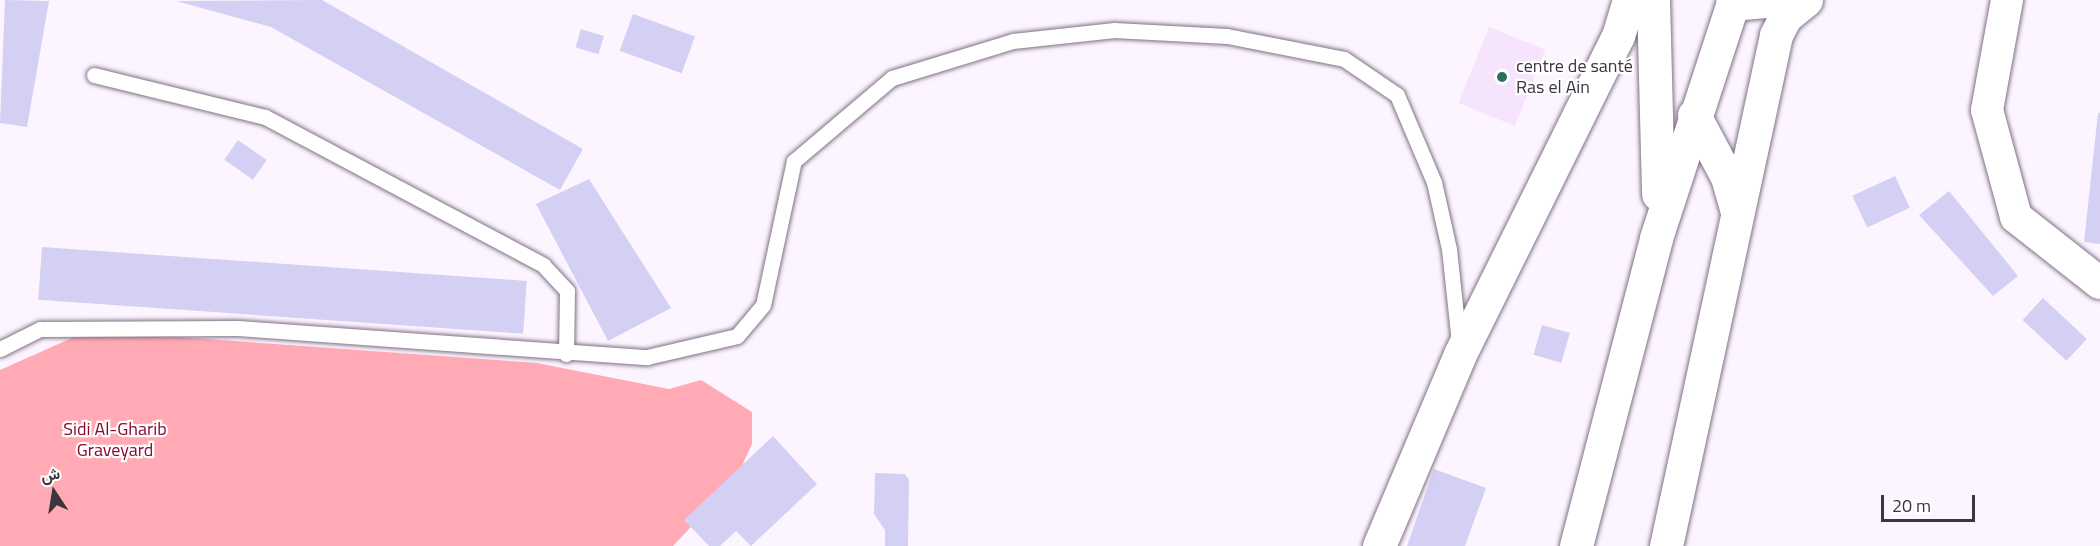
<!DOCTYPE html>
<html>
<head>
<meta charset="utf-8">
<style>
  body { margin:0 }
  #map { position:relative; width:2100px; height:546px; overflow:hidden; background:#fcf5ff; font-family:"Titillium Web",Vazirmatn,sans-serif }
  div>[style] { position:absolute }
  [style*='--x'] { left:calc(var(--x)*1px); top:calc(var(--y)*1px); width:calc(var(--w)*1px); rotate:calc(var(--a)*1deg) }
  .built>* { inset:0; background:#f6e4fc; transform-origin:0 0 }
  .green>* { inset:0; background:#ffaab4 }
  .building>* { inset:0; background:#d4d0f4; transform-origin:0 0 }
  .roads { filter:drop-shadow(0 0 2px #807186) drop-shadow(0 0 2px #807186) }
  .lane>* { height:15px; margin:-7.5px; padding:0 7.5px; transform-origin:7.5px; border-radius:7.5px; background:#fff }
  .street>* { height:32px; margin:-16px; padding:0 16px; transform-origin:16px; border-radius:16px; background:#fff }
  .secondary>* { height:33px; margin:-16.5px; padding:0 16.5px; transform-origin:16.5px; border-radius:16.5px; background:#fff }
  .primary>* { height:33px; margin:-16.5px; padding:0 16.5px; transform-origin:16.5px; border-radius:16.5px; background:#fff }
  .dots>* { width:16px; height:16px; translate:-50% -50%; box-sizing:border-box; border:3px solid #fff; border-radius:50% }
  span { translate:-50% -50%; white-space:nowrap; text-align:center; line-height:1.15; -webkit-text-stroke:4.5px #fff; paint-order:stroke }
  .poi-label { font-size:18px; color:#3b353e }
  .left { translate:0 -50%; text-align:left }
  .park-label { font-size:18px; color:#870a31 }
  .north { position:absolute; left:24px; top:462px; width:60px; height:60px; -webkit-text-stroke:4px #fff; paint-order:stroke; rotate:348deg; font-size:16px; font-weight:700; line-height:24px; text-align:center; color:#3b353e }
  .north::after { content:''; display:block; margin:auto; width:21px; height:27px; background:#3b353e; clip-path:polygon(50% 0,100% 100%,50% 72%,0 100%) }
  .scale { position:absolute; left:1881px; top:495px; width:94px; height:27px; box-sizing:border-box; border:3px solid #3b353e; border-top:0; padding-left:8px; font-size:18px; line-height:21px; white-space:nowrap; color:#3b353e; -webkit-text-stroke:4px #fff; paint-order:stroke }
</style>
</head>
<body>
<div id="map">
  <div class="built">
    <i style="left:1489px;top:27px;width:61px;height:82px;rotate:22deg"></i>
  </div>
  <div class="green">
    <i style="clip-path:polygon(125px 333px,537px 363px,669px 389px,701px 380px,752px 412px,752px 444px,736px 479px,673px 546px,0 546px,0 370px,74px 337px)"></i>
  </div>
  <div class="building">
    <i style="clip-path:polygon(5px 0,49px 1px,27px 127px,0 123px)"></i>
    <i style="clip-path:polygon(322px 0,583px 149px,560px 190px,271px 27px,176px 1px)"></i>
    <i style="left:633px;top:14px;width:66px;height:39px;rotate:20deg"></i>
    <i style="left:581px;top:29px;width:24px;height:19px;rotate:17deg"></i>
    <i style="clip-path:polygon(2098px 113px,2100px 113px,2100px 244px,2084px 242px)"></i>
    <i style="left:238px;top:140px;width:35px;height:24px;rotate:35deg"></i>
    <i style="left:1895px;top:176px;width:35px;height:47px;rotate:65deg"></i>
    <i style="clip-path:polygon(589px 179px,671px 308px,608px 341px,536px 204px)"></i>
    <i style="clip-path:polygon(1949px 191px,2018px 276px,1993px 296px,1919px 215px)"></i>
    <i style="left:42px;top:247px;width:486px;height:53px;rotate:4deg"></i>
    <i style="left:2043px;top:298px;width:60px;height:30px;rotate:43deg"></i>
    <i style="left:1542px;top:325px;width:29px;height:31px;rotate:16deg"></i>
    <i style="clip-path:polygon(773px 436px,817px 484px,751px 546px,736px 531px,720px 546px,709px 546px,684px 520px)"></i>
    <i style="clip-path:polygon(1434px 469px,1486px 488px,1465px 546px,1407px 546px)"></i>
    <i style="clip-path:polygon(875px 473px,905px 474px,909px 480px,908px 546px,885px 546px,885px 530px,874px 514px)"></i>
  </div>
  <div class="roads">
    <div class="lane">
      <i style="--x:94;--y:75;--w:176;--a:13.8"></i>
      <i style="--x:265;--y:117;--w:315;--a:28"></i>
      <i style="--x:543;--y:265;--w:35;--a:47"></i>
      <i style="--x:567;--y:291;--w:63;--a:90.9"></i>
      <i style="--x:0;--y:349;--w:45;--a:-26.6"></i>
      <i style="--x:40;--y:329;--w:198;--a:-0.3"></i>
      <i style="--x:238;--y:328;--w:410;--a:4.1"></i>
      <i style="--x:647;--y:357;--w:92;--a:-13.1"></i>
      <i style="--x:737;--y:336;--w:40;--a:-50"></i>
      <i style="--x:763;--y:305;--w:147;--a:-77.9"></i>
      <i style="--x:794;--y:161;--w:128;--a:-40.3"></i>
      <i style="--x:892;--y:78;--w:127;--a:-17"></i>
      <i style="--x:1013;--y:41;--w:102;--a:-6.2"></i>
      <i style="--x:1114;--y:30;--w:113;--a:3"></i>
      <i style="--x:1227;--y:36;--w:119;--a:11.1"></i>
      <i style="--x:1344;--y:59;--w:64;--a:34.2"></i>
      <i style="--x:1397;--y:95;--w:95;--a:67"></i>
      <i style="--x:1434;--y:182;--w:69;--a:77.4"></i>
      <i style="--x:1449;--y:249;--w:94;--a:83.9"></i>
    </div>
    <div class="street">
      <i style="--x:2007;--y:0;--w:112;--a:100.3"></i>
      <i style="--x:1987;--y:110;--w:111;--a:74.8"></i>
      <i style="--x:2016;--y:217;--w:107;--a:38.2"></i>
    </div>
    <div class="secondary">
      <i style="--x:1732;--y:4;--w:47;--a:-4.9"></i>
      <i style="--x:1379;--y:546;--w:208;--a:-67.1"></i>
      <i style="--x:1460;--y:354;--w:355;--a:-63.6"></i>
      <i style="--x:1618;--y:36;--w:38;--a:-73"></i>
      <i style="--x:1666;--y:546;--w:523;--a:-77.85"></i>
      <i style="--x:1776;--y:35;--w:20;--a:-63"></i>
      <i style="--x:1785;--y:17;--w:27;--a:-39"></i>
    </div>
    <div class="primary">
      <i style="--x:1653;--y:0;--w:194;--a:88.5"></i>
      <i style="--x:1694;--y:115;--w:70;--a:62"></i>
      <i style="--x:1727;--y:177;--w:36;--a:74"></i>
      <i style="--x:1576;--y:546;--w:318;--a:-75.4"></i>
      <i style="--x:1656;--y:238;--w:250;--a:-71.9"></i>
    </div>
  </div>
  <div class="dots">
    <i style="left:1502px;top:77px;background:#2a6f63"></i>
  </div>
  <div class="poi-label">
    <span class="left" style="left:1516px;top:77px">centre de santé<br>Ras el Ain</span>
  </div>
  <div class="park-label">
    <span style="left:115px;top:440px">Sidi Al-Gharib<br>Graveyard</span>
  </div>
  <div class="north">ش</div>
  <div class="scale">20 m</div>
</div>
</body>
</html>
